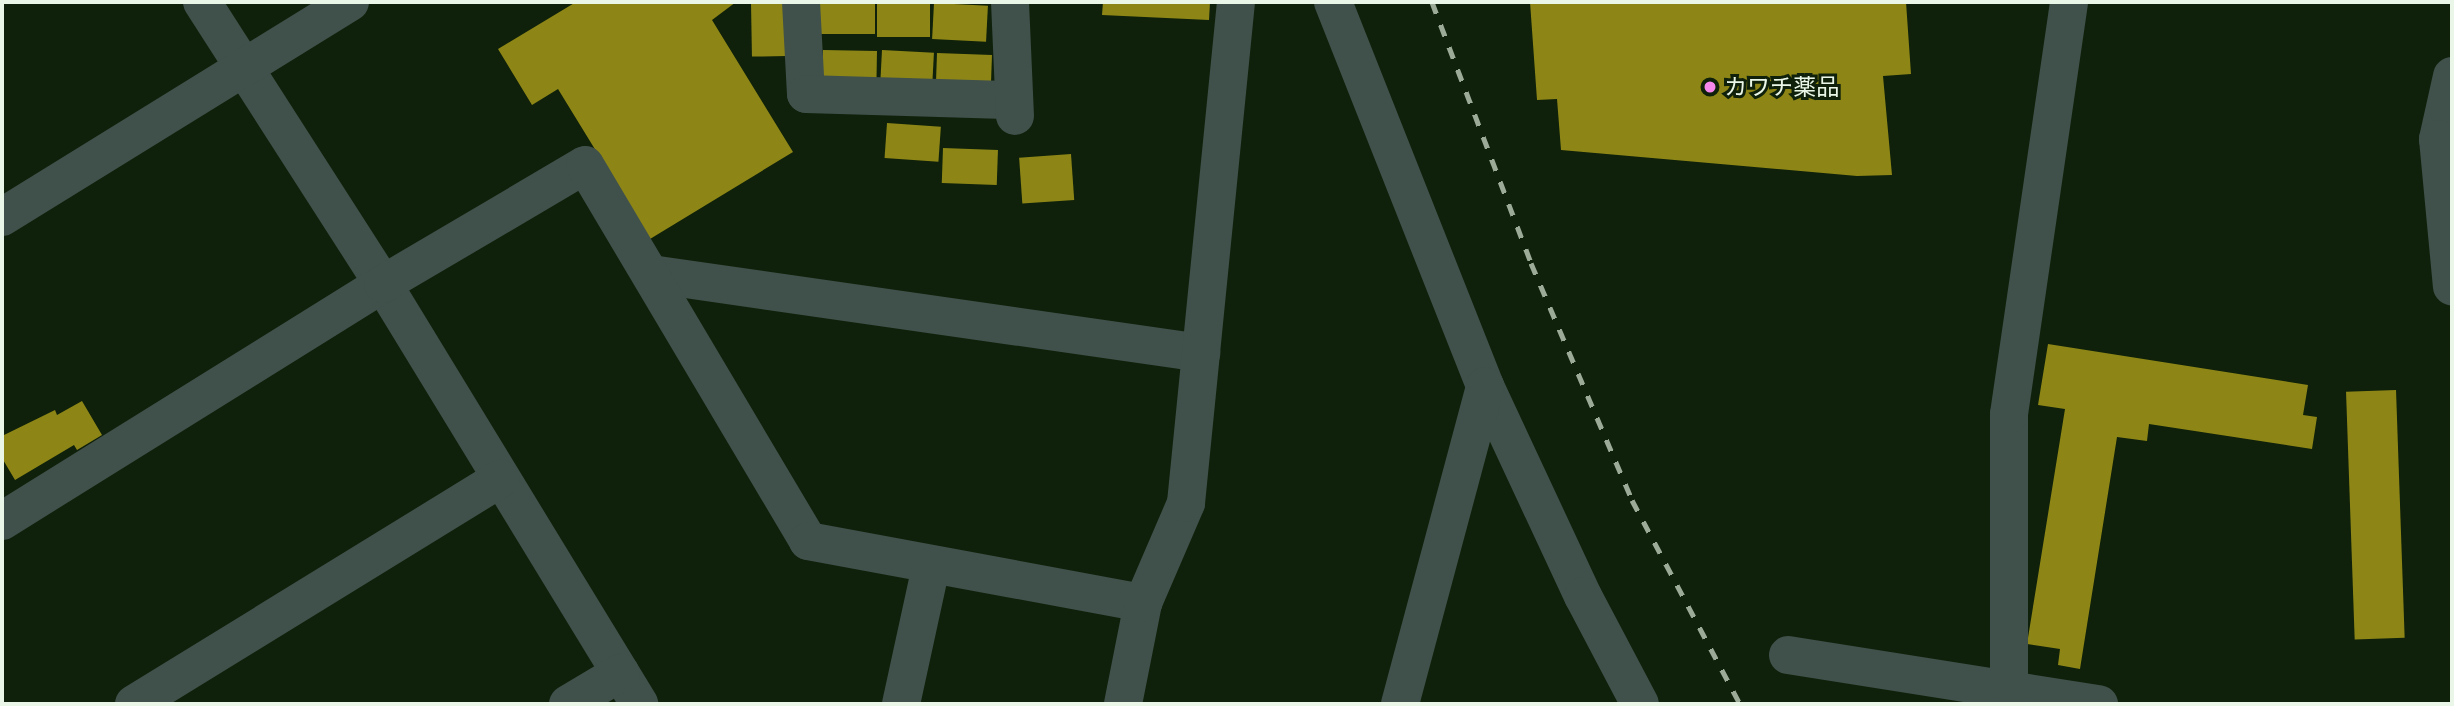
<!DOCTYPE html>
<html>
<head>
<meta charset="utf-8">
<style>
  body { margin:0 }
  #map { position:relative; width:2454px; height:706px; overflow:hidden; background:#0f210a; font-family:"PT Serif","Noto Sans JP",serif }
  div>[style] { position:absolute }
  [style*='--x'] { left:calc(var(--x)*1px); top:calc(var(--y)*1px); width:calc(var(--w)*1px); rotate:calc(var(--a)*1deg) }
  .building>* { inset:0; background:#8d8616; transform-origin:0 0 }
  .minor>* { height:38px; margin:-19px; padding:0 19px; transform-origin:19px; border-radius:19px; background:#40504b }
  .rail>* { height:5px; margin-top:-2.5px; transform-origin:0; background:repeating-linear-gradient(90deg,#9caa98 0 12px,transparent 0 24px) }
  .dots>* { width:19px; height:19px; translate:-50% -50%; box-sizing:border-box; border:4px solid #0f210a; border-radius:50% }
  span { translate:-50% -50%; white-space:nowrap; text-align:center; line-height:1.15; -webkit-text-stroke:6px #0f210a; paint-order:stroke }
  .poi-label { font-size:23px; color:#eaf6e7 }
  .left { translate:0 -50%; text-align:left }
  .frame { position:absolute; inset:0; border:4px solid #eaf6e7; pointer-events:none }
</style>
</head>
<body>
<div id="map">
  <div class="building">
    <i style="clip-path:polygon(576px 2px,736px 2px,712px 20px,793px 152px,650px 239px,558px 89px,532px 105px,498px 49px)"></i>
    <i style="left:786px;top:2px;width:54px;height:35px;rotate:89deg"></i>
    <i style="left:820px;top:2px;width:55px;height:32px"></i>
    <i style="left:877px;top:2px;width:53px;height:35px"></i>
    <i style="clip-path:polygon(1103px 2px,1210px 2px,1209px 20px,1102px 15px)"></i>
    <i style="clip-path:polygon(1530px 2px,1906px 2px,1911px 74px,1883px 76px,1892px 175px,1857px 176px,1561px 150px,1557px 99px,1537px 100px)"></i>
    <i style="left:934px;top:3px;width:54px;height:36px;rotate:3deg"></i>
    <i style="left:823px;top:50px;width:54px;height:34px;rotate:1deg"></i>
    <i style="left:882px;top:50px;width:52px;height:36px;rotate:3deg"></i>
    <i style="left:937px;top:53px;width:55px;height:37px;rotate:2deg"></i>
    <i style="left:887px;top:123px;width:54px;height:35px;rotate:4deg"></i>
    <i style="left:943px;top:148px;width:55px;height:35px;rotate:2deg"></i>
    <i style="left:1071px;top:154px;width:46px;height:52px;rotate:86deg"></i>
    <i style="clip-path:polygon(2048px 344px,2308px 385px,2303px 415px,2317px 417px,2312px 449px,2149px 424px,2147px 441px,2117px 437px,2080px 669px,2058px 665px,2060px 649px,2027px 644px,2065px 409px,2038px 405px)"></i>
    <i style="left:2396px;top:390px;width:248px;height:50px;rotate:88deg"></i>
    <i style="clip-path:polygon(82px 401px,102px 435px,77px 450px,74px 445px,15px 480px,2px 458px,2px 436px,55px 410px,57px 415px)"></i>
  </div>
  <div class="minor">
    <i style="--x:202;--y:2;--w:335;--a:57.3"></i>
    <i style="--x:383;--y:284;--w:492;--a:58.6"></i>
    <i style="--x:801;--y:2;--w:92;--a:86.9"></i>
    <i style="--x:806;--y:94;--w:208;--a:1.7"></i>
    <i style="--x:1010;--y:2;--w:114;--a:87.5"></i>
    <i style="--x:1333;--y:2;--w:413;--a:68.4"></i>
    <i style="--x:1485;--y:386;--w:232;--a:65"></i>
    <i style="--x:1583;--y:596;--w:122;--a:62.2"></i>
    <i style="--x:2452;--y:76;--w:65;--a:102.5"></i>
    <i style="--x:2438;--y:139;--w:148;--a:84.6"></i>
    <i style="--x:2;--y:217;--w:409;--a:-31.7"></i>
    <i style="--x:651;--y:274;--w:556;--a:8.17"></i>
    <i style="--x:2;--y:521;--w:449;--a:-31.9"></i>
    <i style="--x:383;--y:284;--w:234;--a:-30.5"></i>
    <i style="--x:585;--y:165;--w:437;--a:59.3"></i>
    <i style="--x:808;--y:541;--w:341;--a:10.5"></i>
    <i style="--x:1788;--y:655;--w:315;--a:9"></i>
    <i style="--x:2009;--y:690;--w:276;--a:-90"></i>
    <i style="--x:2009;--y:414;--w:416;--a:-81.7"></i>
    <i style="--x:134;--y:704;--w:430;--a:-31.6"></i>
    <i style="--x:568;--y:704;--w:61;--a:-30.8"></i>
    <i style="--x:901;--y:704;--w:141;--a:-77.7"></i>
    <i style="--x:1123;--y:704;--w:103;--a:-78.8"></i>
    <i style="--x:1143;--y:603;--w:109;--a:-66.7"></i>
    <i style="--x:1186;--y:503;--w:503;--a:-84.3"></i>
    <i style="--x:1400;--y:704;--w:329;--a:-75"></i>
  </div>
  <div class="rail">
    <i style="--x:1432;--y:2;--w:279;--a:69.2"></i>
    <i style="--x:1531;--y:263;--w:258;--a:66.9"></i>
    <i style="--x:1632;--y:500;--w:231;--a:62.1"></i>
  </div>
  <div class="dots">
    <i style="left:1710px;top:87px;background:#f688ed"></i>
  </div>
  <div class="poi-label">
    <span class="left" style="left:1724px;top:87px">カワチ薬品</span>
  </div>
  <div class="frame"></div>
</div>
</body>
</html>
